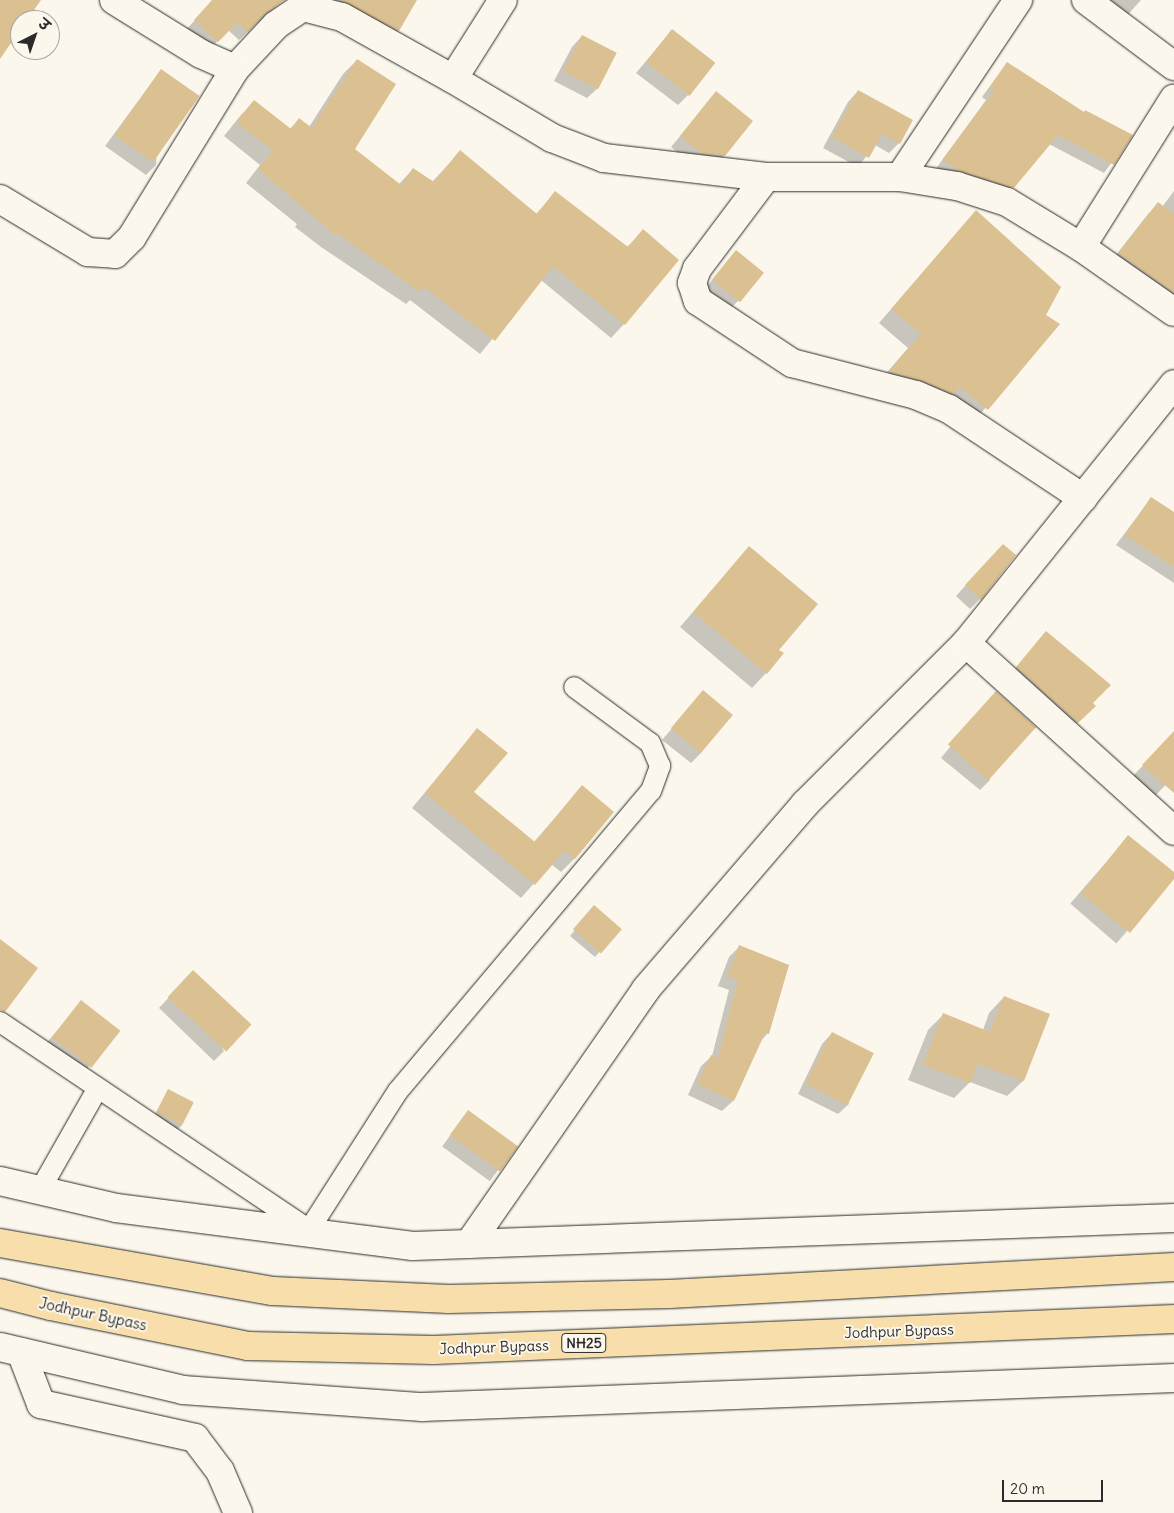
<!DOCTYPE html>
<html>
<head>
<meta charset="utf-8">
<style>
  body { margin:0 }
  #map { position:relative; width:1174px; height:1513px; overflow:hidden; background:#fbf7ec; font-family:Delius,"Playpen Sans Deva",sans-serif }
  div>[style] { position:absolute }
  [style*='--x'] { left:calc(var(--x)*1px); top:calc(var(--y)*1px); width:calc(var(--w)*1px); rotate:calc(var(--a)*1deg) }
  .shadow>* { inset:0; background:#0003; transform-origin:0 0 }
  .building>* { inset:0; background:#dbc191; transform-origin:0 0 }
  .roads { filter:drop-shadow(0 0 1px #2b2b2b) drop-shadow(0 0 1px #2b2b2b) }
  .service>* { height:20px; margin:-10px; padding:0 10px; transform-origin:10px; border-radius:10px; background:#fbf7ec }
  .minor>* { height:28px; margin:-14px; padding:0 14px; transform-origin:14px; border-radius:14px; background:#fbf7ec }
  .tertiary>* { height:28px; margin:-14px; padding:0 14px; transform-origin:14px; border-radius:14px; background:#fbf7ec }
  .trunk>* { height:28px; margin:-14px; padding:0 14px; transform-origin:14px; border-radius:14px; background:#f8deab }
  span { translate:-50% -50%; white-space:nowrap; text-align:center; line-height:1.15; -webkit-text-stroke:4px #fbf7ec; paint-order:stroke }
  .shield-label span { padding:1px 4px; background:#fbf7ec; border:1px solid; border-radius:4px; -webkit-text-stroke-width:0 }
  .shield-label { font-size:14px; color:#2b2b2b; font-weight:700 }
  .street-label { font-size:15px; color:#2b2b2b }
  .north { position:absolute; left:10px; top:10px; width:50px; height:50px; box-sizing:border-box; background:#fbf7ec; border:1px solid #a8a59f; border-radius:50%; rotate:41deg; font-size:14px; font-weight:700; line-height:20px; text-align:center; color:#2b2b2b }
  .north::after { content:''; display:block; margin:auto; width:18px; height:22px; background:#2b2b2b; clip-path:polygon(50% 0,100% 100%,50% 72%,0 100%) }
  .scale { position:absolute; left:1002px; top:1480px; width:101px; height:22px; box-sizing:border-box; border:2px solid #2b2b2b; border-top:0; padding-left:6px; font-size:15px; line-height:18px; white-space:nowrap; color:#2b2b2b; -webkit-text-stroke:4px #fbf7ec; paint-order:stroke }
</style>
</head>
<body>
<div id="map">
  <div class="shadow">
    <i style="clip-path:polygon(213px 0,283px 0,239px 40px,228px 30px,209px 50px,186px 30px)"></i>
    <i style="clip-path:polygon(314px 0,402px 0,398px 30px,389px 39px)"></i>
    <i style="clip-path:polygon(1074px 0,1141px 0,1116px 28px)"></i>
    <i style="clip-path:polygon(672px 30px,688px 95px,678px 105px,636px 73px)"></i>
    <i style="clip-path:polygon(582px 36px,598px 88px,587px 98px,554px 81px,572px 47px)"></i>
    <i style="clip-path:polygon(357px 60px,353px 149px,399px 184px,413px 169px,432px 182px,460px 152px,536px 214px,555px 193px,627px 247px,643px 231px,624px 324px,611px 338px,541px 280px,480px 354px,410px 300px,406px 304px,321px 247px,295px 227px,297px 224px,246px 183px,260px 165px,224px 136px,241px 115px,255px 101px,290px 129px,299px 119px,309px 127px,343px 74px)"></i>
    <i style="clip-path:polygon(1007px 63px,1084px 113px,1131px 136px,1104px 173px,1049px 144px,1004px 196px,935px 170px,986px 100px,982px 97px)"></i>
    <i style="clip-path:polygon(161px 70px,156px 165px,146px 175px,105px 146px)"></i>
    <i style="clip-path:polygon(858px 91px,899px 143px,889px 153px,875px 145px,858px 167px,823px 148px,848px 102px)"></i>
    <i style="clip-path:polygon(716px 93px,724px 156px,713px 166px,692px 164px,671px 147px)"></i>
    <i style="clip-path:polygon(1174px 191px,1174px 298px,1109px 264px,1148px 214px,1158px 204px,1162px 207px)"></i>
    <i style="clip-path:polygon(976px 212px,1044px 315px,1059px 325px,973px 422px,877px 384px,908px 348px,879px 323px)"></i>
    <i style="clip-path:polygon(736px 252px,738px 301px,728px 311px,703px 291px)"></i>
    <i style="clip-path:polygon(1151px 498px,1174px 514px,1174px 583px,1116px 545px)"></i>
    <i style="clip-path:polygon(749px 547px,778px 650px,766px 673px,752px 688px,680px 627px)"></i>
    <i style="clip-path:polygon(993px 555px,980px 599px,970px 609px,956px 596px)"></i>
    <i style="clip-path:polygon(1039px 640px,1091px 703px,1088px 713px,1070px 729px,1010px 675px)"></i>
    <i style="clip-path:polygon(703px 692px,701px 753px,691px 763px,662px 740px)"></i>
    <i style="clip-path:polygon(986px 703px,990px 780px,980px 790px,941px 758px)"></i>
    <i style="clip-path:polygon(477px 730px,473px 793px,533px 843px,582px 787px,575px 858px,561px 872px,551px 864px,521px 898px,412px 808px)"></i>
    <i style="clip-path:polygon(1151px 757px,1174px 759px,1174px 776px,1155px 796px,1133px 776px)"></i>
    <i style="left:1128px;top:837px;width:61px;height:88px;rotate:41deg"></i>
    <i style="clip-path:polygon(589px 912px,620px 929px,595px 957px,570px 936px)"></i>
    <i style="clip-path:polygon(739px 947px,768px 1033px,760px 1042px,733px 1101px,722px 1111px,688px 1095px,701px 1066px,712px 1056px,729px 990px,718px 986px,729px 957px)"></i>
    <i style="clip-path:polygon(183px 982px,224px 1051px,214px 1061px,159px 1008px)"></i>
    <i style="clip-path:polygon(1004px 997px,1048px 1015px,1023px 1081px,1007px 1096px,970px 1082px,954px 1098px,908px 1080px,928px 1030px,943px 1015px,983px 1030px,989px 1013px)"></i>
    <i style="clip-path:polygon(82px 1002px,89px 1067px,79px 1077px,42px 1048px)"></i>
    <i style="clip-path:polygon(832px 1033px,849px 1104px,838px 1114px,798px 1094px,822px 1044px)"></i>
    <i style="clip-path:polygon(168px 1091px,182px 1125px,177px 1130px,153px 1118px)"></i>
    <i style="left:468px;top:1111px;width:59px;height:44px;rotate:36deg"></i>
  </div>
  <div class="building">
    <i style="clip-path:polygon(0 0,41px 0,27px 20px,20px 20px,20px 30px,0 59px)"></i>
    <i style="clip-path:polygon(212px 0,285px 0,265px 14px,248px 32px,238px 22px,218px 42px,194px 20px)"></i>
    <i style="clip-path:polygon(339px 0,417px 0,399px 31px)"></i>
    <i style="left:672px;top:29px;width:55px;height:42px;rotate:38deg"></i>
    <i style="left:582px;top:35px;width:39px;height:41px;rotate:27deg"></i>
    <i style="clip-path:polygon(357px 59px,396px 84px,355px 149px,401px 185px,413px 168px,434px 182px,460px 150px,537px 214px,555px 191px,628px 247px,643px 229px,679px 260px,625px 325px,553px 266px,495px 341px,424px 287px,420px 292px,337px 233px,335px 235px,258px 169px,273px 151px,236px 122px,254px 100px,291px 129px,299px 118px,312px 128px)"></i>
    <i style="clip-path:polygon(1007px 62px,1084px 112px,1085px 110px,1133px 135px,1114px 165px,1058px 135px,1014px 188px,960px 171px,942px 160px,994px 91px,989px 88px)"></i>
    <i style="left:161px;top:69px;width:47px;height:81px;rotate:35deg"></i>
    <i style="clip-path:polygon(858px 90px,913px 120px,900px 144px,882px 134px,869px 158px,832px 137px)"></i>
    <i style="clip-path:polygon(716px 91px,753px 121px,725px 156px,702px 154px,680px 136px)"></i>
    <i style="clip-path:polygon(1158px 202px,1174px 214px,1174px 293px,1118px 253px)"></i>
    <i style="clip-path:polygon(976px 210px,1061px 287px,1046px 315px,1060px 324px,988px 410px,959px 386px,954px 394px,889px 371px,921px 334px,891px 309px)"></i>
    <i style="left:736px;top:250px;width:36px;height:38px;rotate:39deg"></i>
    <i style="clip-path:polygon(1151px 497px,1174px 512px,1174px 567px,1125px 535px)"></i>
    <i style="clip-path:polygon(1003px 544px,1016px 555px,981px 600px,965px 585px)"></i>
    <i style="clip-path:polygon(749px 546px,818px 604px,779px 650px,784px 653px,767px 674px,693px 612px)"></i>
    <i style="clip-path:polygon(1046px 631px,1111px 685px,1093px 703px,1096px 706px,1078px 723px,1016px 667px)"></i>
    <i style="left:703px;top:690px;width:39px;height:50px;rotate:40deg"></i>
    <i style="left:996px;top:691px;width:54px;height:72px;rotate:42deg"></i>
    <i style="clip-path:polygon(477px 728px,508px 753px,474px 792px,535px 842px,582px 785px,614px 812px,575px 859px,565px 850px,535px 885px,425px 793px)"></i>
    <i style="clip-path:polygon(1174px 731px,1174px 793px,1142px 765px)"></i>
    <i style="clip-path:polygon(1128px 835px,1174px 872px,1174px 879px,1130px 933px,1081px 894px)"></i>
    <i style="left:594px;top:905px;width:37px;height:32px;rotate:41deg"></i>
    <i style="clip-path:polygon(0 939px,38px 968px,5px 1012px,0 1010px)"></i>
    <i style="clip-path:polygon(739px 945px,789px 965px,769px 1034px,765px 1033px,734px 1101px,697px 1084px,711px 1055px,718px 1058px,738px 980px,727px 976px)"></i>
    <i style="left:193px;top:970px;width:80px;height:37px;rotate:43deg"></i>
    <i style="clip-path:polygon(1004px 996px,1050px 1014px,1024px 1081px,978px 1064px,970px 1083px,923px 1065px,943px 1013px,990px 1032px)"></i>
    <i style="left:81px;top:1000px;width:50px;height:47px;rotate:38deg"></i>
    <i style="left:832px;top:1032px;width:47px;height:58px;rotate:27deg"></i>
    <i style="left:168px;top:1089px;width:29px;height:26px;rotate:27deg"></i>
    <i style="left:468px;top:1110px;width:62px;height:31px;rotate:36deg"></i>
  </div>
  <div class="roads">
    <div class="service">
      <i style="--x:0;--y:1022;--w:372;--a:33.9"></i>
      <i style="--x:309;--y:1230;--w:165;--a:-57.4"></i>
      <i style="--x:398;--y:1091;--w:392;--a:-49.9"></i>
      <i style="--x:651;--y:791;--w:27;--a:-70"></i>
      <i style="--x:660;--y:766;--w:25;--a:-113"></i>
      <i style="--x:650;--y:743;--w:94;--a:-143.6"></i>
      <i style="--x:40;--y:1190;--w:117;--a:-60.4"></i>
    </div>
    <div class="minor">
      <i style="--x:114;--y:0;--w:102;--a:31.8"></i>
      <i style="--x:201;--y:54;--w:37;--a:24"></i>
      <i style="--x:235;--y:69;--w:60;--a:-47"></i>
      <i style="--x:276;--y:25;--w:32;--a:-34"></i>
      <i style="--x:303;--y:7;--w:40;--a:14.4"></i>
      <i style="--x:342;--y:17;--w:127;--a:29.2"></i>
      <i style="--x:453;--y:79;--w:93;--a:-57.7"></i>
      <i style="--x:1086;--y:0;--w:110;--a:36.9"></i>
      <i style="--x:453;--y:79;--w:115;--a:30.8"></i>
      <i style="--x:552;--y:138;--w:56;--a:21"></i>
      <i style="--x:604;--y:158;--w:163;--a:6.7"></i>
      <i style="--x:766;--y:177;--w:134;--a:0"></i>
      <i style="--x:900;--y:177;--w:58;--a:9"></i>
      <i style="--x:957;--y:186;--w:52;--a:17.7"></i>
      <i style="--x:1007;--y:202;--w:87;--a:31.3"></i>
      <i style="--x:1081;--y:247;--w:113;--a:35"></i>
      <i style="--x:766;--y:177;--w:115;--a:126.9"></i>
      <i style="--x:697;--y:269;--w:15;--a:110"></i>
      <i style="--x:692;--y:283;--w:19;--a:72"></i>
      <i style="--x:698;--y:301;--w:113;--a:33.4"></i>
      <i style="--x:792;--y:363;--w:128;--a:14.5"></i>
      <i style="--x:916;--y:395;--w:36;--a:23"></i>
      <i style="--x:949;--y:409;--w:161;--a:33.6"></i>
      <i style="--x:900;--y:177;--w:213;--a:-56.3"></i>
      <i style="--x:0;--y:199;--w:103;--a:31.1"></i>
      <i style="--x:88;--y:252;--w:27;--a:4"></i>
      <i style="--x:115;--y:254;--w:24;--a:-45"></i>
      <i style="--x:132;--y:237;--w:197;--a:-58.5"></i>
      <i style="--x:1081;--y:247;--w:175;--a:-57.9"></i>
      <i style="--x:966;--y:643;--w:280;--a:42.1"></i>
      <i style="--x:469;--y:1244;--w:310;--a:-55.2"></i>
      <i style="--x:646;--y:989;--w:244;--a:-49.3"></i>
      <i style="--x:805;--y:804;--w:228;--a:-45"></i>
      <i style="--x:966;--y:643;--w:332;--a:-51.2"></i>
      <i style="--x:21;--y:1352;--w:56;--a:69"></i>
      <i style="--x:41;--y:1404;--w:158;--a:12.4"></i>
      <i style="--x:195;--y:1438;--w:41;--a:52.9"></i>
      <i style="--x:220;--y:1471;--w:46;--a:66.8"></i>
    </div>
    <div class="tertiary">
      <i style="--x:0;--y:1181;--w:119;--a:13.1"></i>
      <i style="--x:116;--y:1208;--w:299;--a:7.3"></i>
      <i style="--x:413;--y:1246;--w:762;--a:-2.11"></i>
      <i style="--x:0;--y:1347;--w:188;--a:13.2"></i>
      <i style="--x:183;--y:1390;--w:240;--a:4.1"></i>
      <i style="--x:422;--y:1407;--w:753;--a:-2.21"></i>
    </div>
    <div class="trunk">
      <i style="--x:0;--y:1243;--w:277;--a:10"></i>
      <i style="--x:273;--y:1291;--w:176;--a:2.6"></i>
      <i style="--x:449;--y:1299;--w:220;--a:-1.3"></i>
      <i style="--x:669;--y:1294;--w:506;--a:-3.06"></i>
      <i style="--x:0;--y:1293;--w:53;--a:14.3"></i>
      <i style="--x:51;--y:1306;--w:201;--a:11.5"></i>
      <i style="--x:248;--y:1346;--w:186;--a:1.2"></i>
      <i style="--x:434;--y:1350;--w:741;--a:-2.4"></i>
    </div>
  </div>
  <div class="shield-label">
    <span style="left:584px;top:1343px">NH25</span>
  </div>
  <div class="street-label">
    <span style="left:93px;top:1314px;rotate:12deg">Jodhpur Bypass</span>
    <span style="left:899px;top:1331px;rotate:-2deg">Jodhpur Bypass</span>
    <span style="left:494px;top:1347px;rotate:-2deg">Jodhpur Bypass</span>
  </div>
  <div class="north">उ</div>
  <div class="scale">20 m</div>
</div>
</body>
</html>
